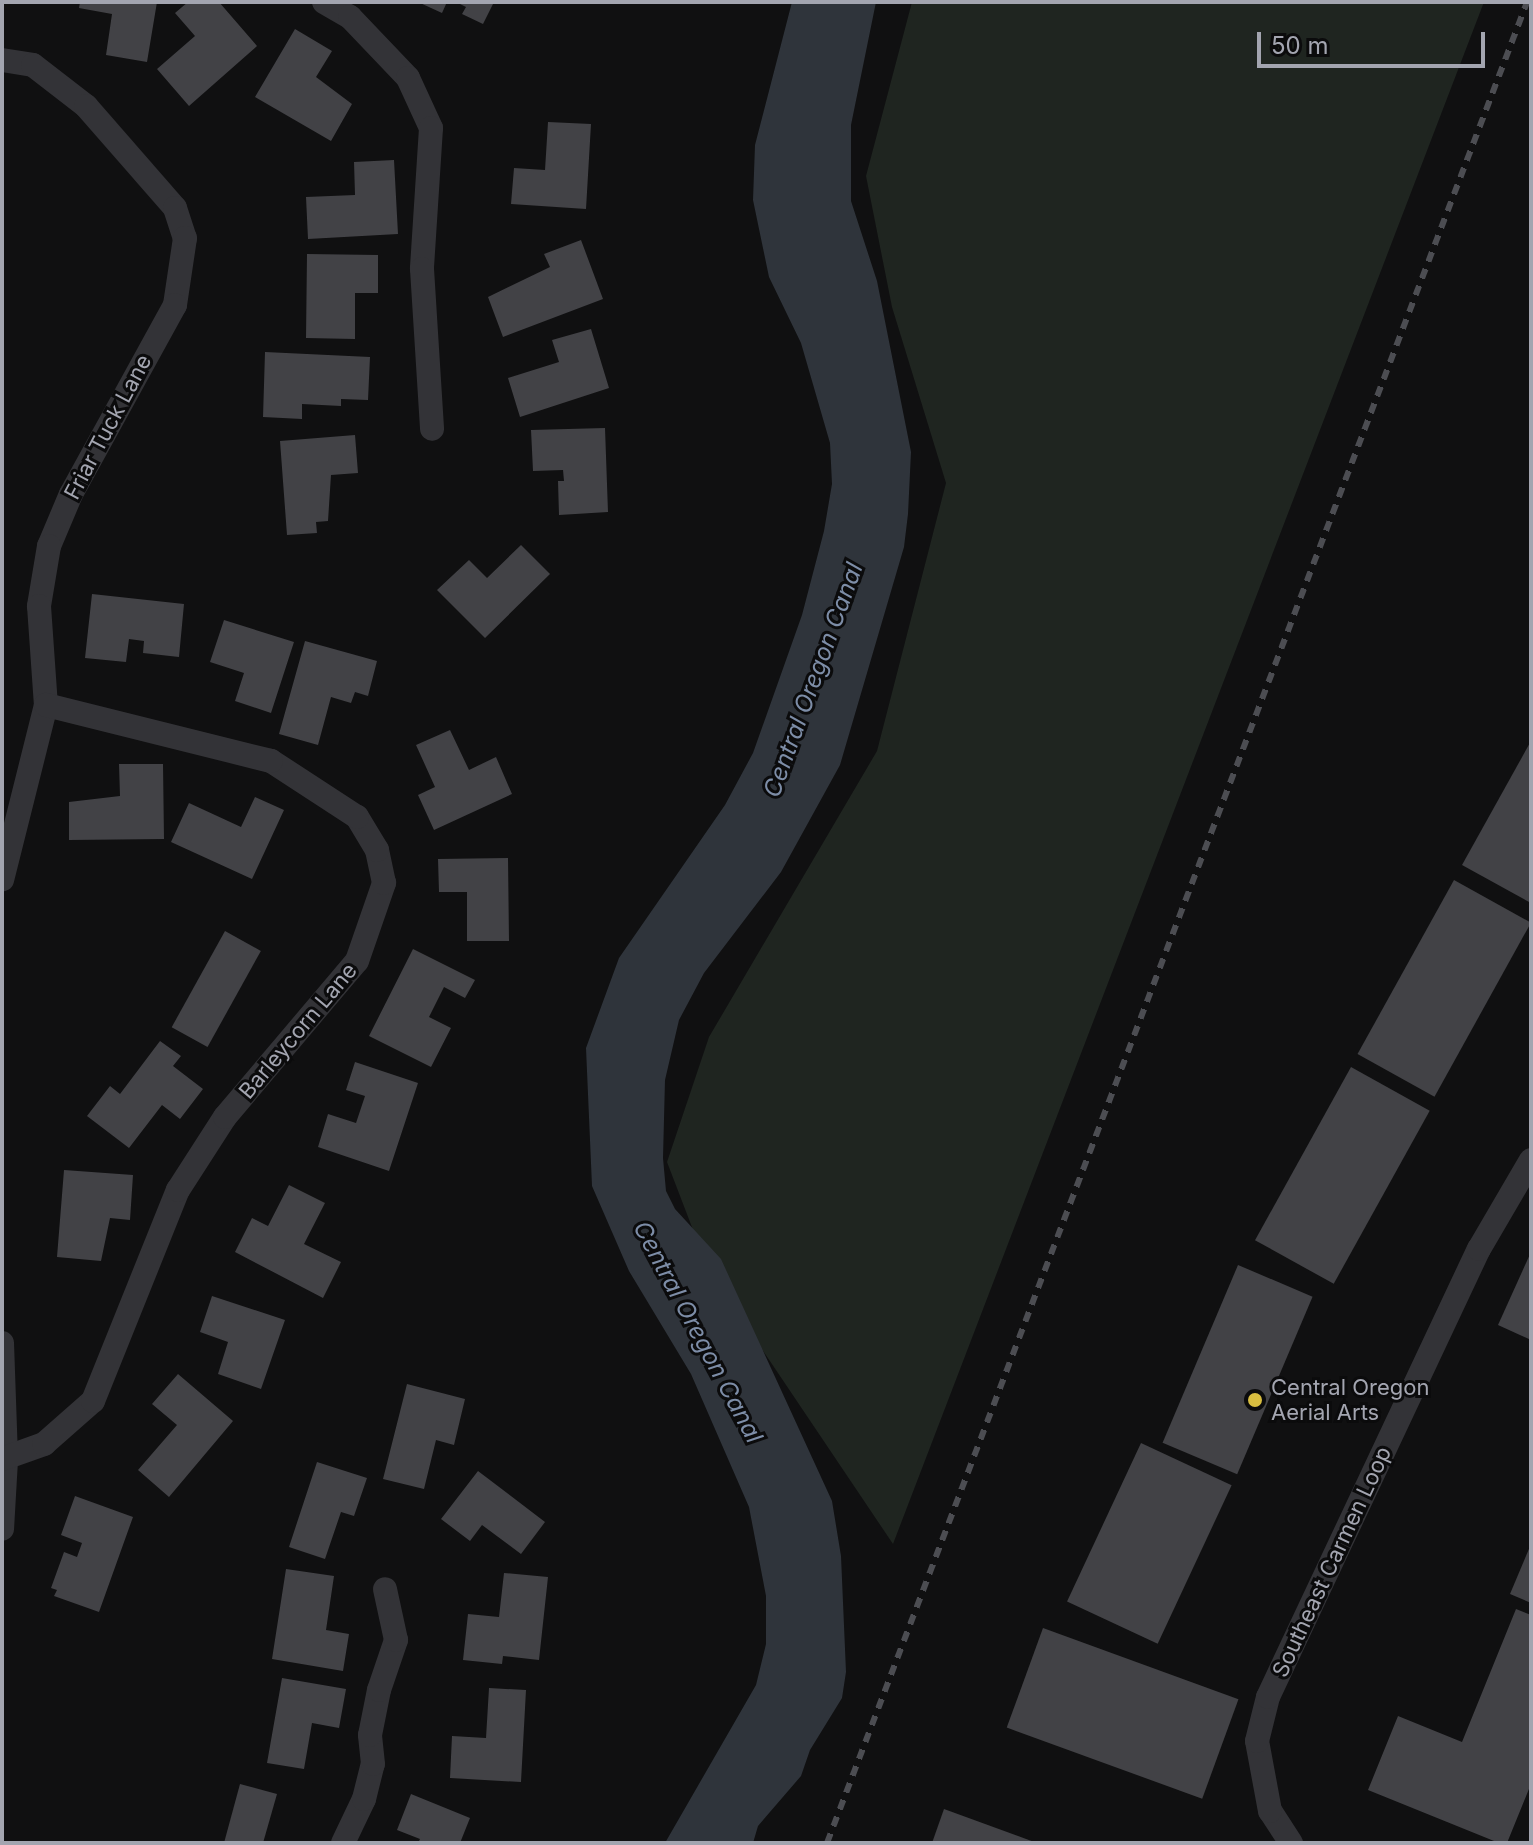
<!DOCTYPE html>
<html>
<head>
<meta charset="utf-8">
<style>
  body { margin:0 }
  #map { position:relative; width:1533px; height:1845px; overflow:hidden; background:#101011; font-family:Inter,sans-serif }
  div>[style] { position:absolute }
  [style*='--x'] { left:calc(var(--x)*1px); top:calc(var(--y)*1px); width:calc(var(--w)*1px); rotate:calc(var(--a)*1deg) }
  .green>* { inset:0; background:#1f2520 }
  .water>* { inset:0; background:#2f343b }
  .building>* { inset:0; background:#424246; transform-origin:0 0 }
  .minor>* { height:24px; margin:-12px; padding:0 12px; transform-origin:12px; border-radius:12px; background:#333337 }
  .rail>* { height:6px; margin-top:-3px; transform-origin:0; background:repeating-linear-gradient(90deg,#4c4d52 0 10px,transparent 0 18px) }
  .dots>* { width:22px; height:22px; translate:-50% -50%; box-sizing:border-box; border:4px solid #0b0b0c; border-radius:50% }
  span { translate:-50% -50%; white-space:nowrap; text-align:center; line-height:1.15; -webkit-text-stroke:6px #0b0b0c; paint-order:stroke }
  .street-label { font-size:22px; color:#a3a5b0 }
  .poi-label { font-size:22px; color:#a3a5b0 }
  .left { translate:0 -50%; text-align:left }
  .water-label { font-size:24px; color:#7d8da7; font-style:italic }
  .frame { position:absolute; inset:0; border:4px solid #a3a5b0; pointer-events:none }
  .scale { position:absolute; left:1257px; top:32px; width:228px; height:36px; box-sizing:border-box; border:4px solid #a3a5b0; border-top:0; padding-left:10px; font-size:24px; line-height:28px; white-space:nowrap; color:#a3a5b0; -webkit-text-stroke:6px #0b0b0c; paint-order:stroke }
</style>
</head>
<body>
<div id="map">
  <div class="green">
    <i style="clip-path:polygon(912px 2px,1484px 2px,893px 1544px,708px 1269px,667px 1162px,709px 1037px,877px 751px,946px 483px,892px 307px,866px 176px)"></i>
  </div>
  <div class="water">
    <i style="clip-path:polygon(792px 2px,876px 2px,851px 125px,851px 201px,877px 281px,911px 452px,908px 514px,904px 547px,840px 765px,781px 872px,704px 973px,679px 1020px,665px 1080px,663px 1158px,666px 1191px,675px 1209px,721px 1259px,832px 1501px,841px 1556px,846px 1672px,842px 1698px,810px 1750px,801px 1776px,758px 1826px,753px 1843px,665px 1843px,756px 1685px,766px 1644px,766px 1596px,749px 1507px,691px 1374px,629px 1271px,592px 1186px,586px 1048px,619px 958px,725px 805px,753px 753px,802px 615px,824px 531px,832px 484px,830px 443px,801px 343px,769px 277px,753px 200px,755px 145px)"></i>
  </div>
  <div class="building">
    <i style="clip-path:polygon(80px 2px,157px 2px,147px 62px,106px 55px,112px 14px,79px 8px)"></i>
    <i style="clip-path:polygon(188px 2px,219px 2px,257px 46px,189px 106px,157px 69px,195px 36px,175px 13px)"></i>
    <i style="clip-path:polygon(418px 2px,447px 2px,442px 13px)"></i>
    <i style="clip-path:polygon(456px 2px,494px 2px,483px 24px,462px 14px,466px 7px)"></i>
    <i style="clip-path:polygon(295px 29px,332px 51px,316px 77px,352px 104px,331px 141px,255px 97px)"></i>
    <i style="clip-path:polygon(548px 122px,591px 124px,586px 209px,511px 204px,514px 168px,545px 170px)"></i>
    <i style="clip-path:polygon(394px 160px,398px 234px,308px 239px,306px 197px,355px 195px,354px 162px)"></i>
    <i style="clip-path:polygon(581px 240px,603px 299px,503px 337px,488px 297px,550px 267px,544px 254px)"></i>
    <i style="clip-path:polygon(307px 254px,378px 255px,378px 293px,355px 293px,355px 339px,306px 338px)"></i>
    <i style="clip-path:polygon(591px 329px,609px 388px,520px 417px,508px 378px,559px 362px,552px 340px)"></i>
    <i style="clip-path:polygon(265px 352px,370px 357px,368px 400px,341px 399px,341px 406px,302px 404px,302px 419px,263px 417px)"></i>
    <i style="clip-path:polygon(605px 428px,608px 512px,559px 515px,558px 481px,564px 481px,563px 470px,533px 471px,531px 430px)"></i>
    <i style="clip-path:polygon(355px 435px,358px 473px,331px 475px,328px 521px,316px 522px,317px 533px,287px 535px,280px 441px)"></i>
    <i style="clip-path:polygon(521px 545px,550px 574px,485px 638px,437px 590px,469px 560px,487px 578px)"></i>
    <i style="clip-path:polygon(92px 594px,184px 604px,179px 657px,143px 653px,144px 641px,129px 639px,126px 662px,85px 658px)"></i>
    <i style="clip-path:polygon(224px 620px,294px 642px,271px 713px,235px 701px,244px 673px,210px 662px)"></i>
    <i style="clip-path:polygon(305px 641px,377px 661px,368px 696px,355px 692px,351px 703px,331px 697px,318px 745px,279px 734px)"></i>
    <i style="clip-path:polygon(450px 730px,469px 770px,496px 757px,512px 794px,434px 830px,418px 795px,435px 787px,416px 745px)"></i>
    <i style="clip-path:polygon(1531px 741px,1531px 903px,1462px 865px)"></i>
    <i style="clip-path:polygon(119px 764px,163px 764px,164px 839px,69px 840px,69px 802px,120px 796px)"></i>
    <i style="clip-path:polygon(255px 797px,284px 810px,252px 879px,171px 842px,189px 803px,241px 827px)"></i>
    <i style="clip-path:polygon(508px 858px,509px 941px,467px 941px,467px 892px,439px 892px,438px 859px)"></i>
    <i style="left:1454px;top:880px;width:88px;height:199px;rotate:29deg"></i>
    <i style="left:225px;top:931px;width:41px;height:110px;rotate:29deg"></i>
    <i style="clip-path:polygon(413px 949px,475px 980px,465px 998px,444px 987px,429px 1017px,451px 1028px,431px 1067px,369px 1036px)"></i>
    <i style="clip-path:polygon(160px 1041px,181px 1056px,173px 1066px,203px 1089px,180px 1119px,162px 1105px,129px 1148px,87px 1116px,110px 1086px,120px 1094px)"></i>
    <i style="clip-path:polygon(355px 1062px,418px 1083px,389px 1171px,318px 1147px,328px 1114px,356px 1123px,365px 1096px,346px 1090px)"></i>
    <i style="left:1351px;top:1067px;width:90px;height:198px;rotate:29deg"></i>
    <i style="clip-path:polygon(64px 1170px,133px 1175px,130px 1220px,110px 1218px,101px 1261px,57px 1257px)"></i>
    <i style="clip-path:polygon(289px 1185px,325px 1203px,304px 1244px,341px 1262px,323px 1298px,235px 1252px,252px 1218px,268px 1226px)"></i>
    <i style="clip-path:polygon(1531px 1252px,1531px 1340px,1498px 1325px)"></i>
    <i style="left:1238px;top:1265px;width:81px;height:193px;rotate:23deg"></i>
    <i style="clip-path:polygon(212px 1296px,285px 1320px,261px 1389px,218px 1374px,228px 1342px,200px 1332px)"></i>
    <i style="clip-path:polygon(178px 1374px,233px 1421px,169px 1497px,138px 1470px,177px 1425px,152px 1404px)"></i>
    <i style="clip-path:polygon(407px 1384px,465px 1399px,454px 1445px,436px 1440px,424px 1489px,383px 1479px)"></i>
    <i style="left:1141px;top:1443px;width:100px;height:175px;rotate:25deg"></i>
    <i style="clip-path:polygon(317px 1462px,367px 1478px,354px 1516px,341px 1512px,325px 1559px,289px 1547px)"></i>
    <i style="clip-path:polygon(478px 1471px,545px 1522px,521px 1554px,482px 1525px,470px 1541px,441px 1519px)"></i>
    <i style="clip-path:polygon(75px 1496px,133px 1517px,99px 1612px,54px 1596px,57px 1590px,51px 1588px,64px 1552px,77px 1557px,82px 1543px,61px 1535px)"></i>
    <i style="clip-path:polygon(1531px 1544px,1531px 1603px,1510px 1594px)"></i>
    <i style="clip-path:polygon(286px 1569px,334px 1576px,326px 1630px,349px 1634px,343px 1671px,272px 1659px)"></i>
    <i style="clip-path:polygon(504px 1573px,548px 1577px,539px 1660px,503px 1656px,502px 1664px,463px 1660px,468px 1614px,499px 1617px)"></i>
    <i style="clip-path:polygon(1516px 1609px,1531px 1615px,1531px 1784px,1507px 1843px,1499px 1843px,1368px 1790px,1398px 1716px,1462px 1742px)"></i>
    <i style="left:1043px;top:1628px;width:208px;height:106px;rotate:20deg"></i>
    <i style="clip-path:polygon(282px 1678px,346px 1689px,339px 1728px,312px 1723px,304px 1769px,267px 1763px)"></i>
    <i style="clip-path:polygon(489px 1688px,526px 1690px,521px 1782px,450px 1778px,452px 1736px,486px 1738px)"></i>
    <i style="clip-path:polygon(240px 1784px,277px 1794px,263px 1843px,224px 1843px)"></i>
    <i style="clip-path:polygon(411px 1794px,470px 1818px,460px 1843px,418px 1843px,420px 1839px,397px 1830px)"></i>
    <i style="clip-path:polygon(944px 1809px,1037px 1843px,932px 1843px)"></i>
  </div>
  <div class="minor">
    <i style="--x:324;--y:2;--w:30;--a:30"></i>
    <i style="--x:350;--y:17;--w:84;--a:46.4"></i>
    <i style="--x:408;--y:78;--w:55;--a:65.3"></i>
    <i style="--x:431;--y:128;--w:141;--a:93.7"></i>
    <i style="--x:422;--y:269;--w:160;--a:86.4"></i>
    <i style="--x:2;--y:60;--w:31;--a:9"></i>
    <i style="--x:33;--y:65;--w:67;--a:37.7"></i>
    <i style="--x:86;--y:106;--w:135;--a:48.9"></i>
    <i style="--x:175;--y:208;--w:32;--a:72"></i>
    <i style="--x:185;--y:238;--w:68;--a:98.5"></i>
    <i style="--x:175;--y:305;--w:216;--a:118.8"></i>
    <i style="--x:71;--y:494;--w:56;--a:112.9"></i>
    <i style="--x:49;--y:546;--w:61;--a:99.5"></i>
    <i style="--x:39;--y:606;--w:99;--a:86"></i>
    <i style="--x:46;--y:705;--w:180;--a:104.1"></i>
    <i style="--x:2;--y:1343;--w:117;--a:88"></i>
    <i style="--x:6;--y:1460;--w:69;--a:93.3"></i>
    <i style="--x:2;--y:1459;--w:45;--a:-19.7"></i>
    <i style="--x:44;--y:1444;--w:65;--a:-41.3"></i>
    <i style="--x:93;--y:1401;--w:227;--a:-68.1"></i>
    <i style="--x:178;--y:1190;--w:87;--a:-57.2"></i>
    <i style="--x:225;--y:1117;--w:204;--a:-49.8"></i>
    <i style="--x:357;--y:961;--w:83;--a:-70.9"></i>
    <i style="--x:384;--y:883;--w:34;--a:-102"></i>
    <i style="--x:377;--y:850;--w:39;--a:-121"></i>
    <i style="--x:357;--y:817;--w:103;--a:-146.9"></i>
    <i style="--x:271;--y:761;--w:232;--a:-166"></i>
    <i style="--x:343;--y:1843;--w:49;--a:-64.5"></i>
    <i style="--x:364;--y:1799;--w:36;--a:-76"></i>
    <i style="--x:373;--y:1764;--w:29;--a:-96"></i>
    <i style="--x:370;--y:1735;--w:46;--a:-78.7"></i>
    <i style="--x:379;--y:1690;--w:53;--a:-71.2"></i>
    <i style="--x:396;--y:1640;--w:52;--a:-102.2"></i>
    <i style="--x:1291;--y:1843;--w:38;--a:-123"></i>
    <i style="--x:1270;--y:1811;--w:71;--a:-100.5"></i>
    <i style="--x:1257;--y:1741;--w:45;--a:-76"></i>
    <i style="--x:1268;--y:1697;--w:495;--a:-64.8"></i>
    <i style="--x:1479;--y:1249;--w:103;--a:-59.7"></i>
  </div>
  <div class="rail">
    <i style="--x:827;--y:1843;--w:1970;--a:-69.18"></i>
  </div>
  <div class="dots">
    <i style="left:1255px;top:1400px;background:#d8bd40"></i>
  </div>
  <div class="street-label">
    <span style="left:108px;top:427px;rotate:-62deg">Friar Tuck Lane</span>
    <span style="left:298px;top:1031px;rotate:-50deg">Barleycorn Lane</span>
    <span style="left:1332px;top:1562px;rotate:-65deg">Southeast Carmen Loop</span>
  </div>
  <div class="poi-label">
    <span class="left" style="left:1271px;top:1400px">Central Oregon<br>Aerial Arts</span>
  </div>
  <div class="water-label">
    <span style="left:813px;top:680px;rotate:-70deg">Central Oregon Canal</span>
    <span style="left:698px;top:1332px;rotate:62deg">Central Oregon Canal</span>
  </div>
  <div class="frame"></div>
  <div class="scale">50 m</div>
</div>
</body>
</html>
